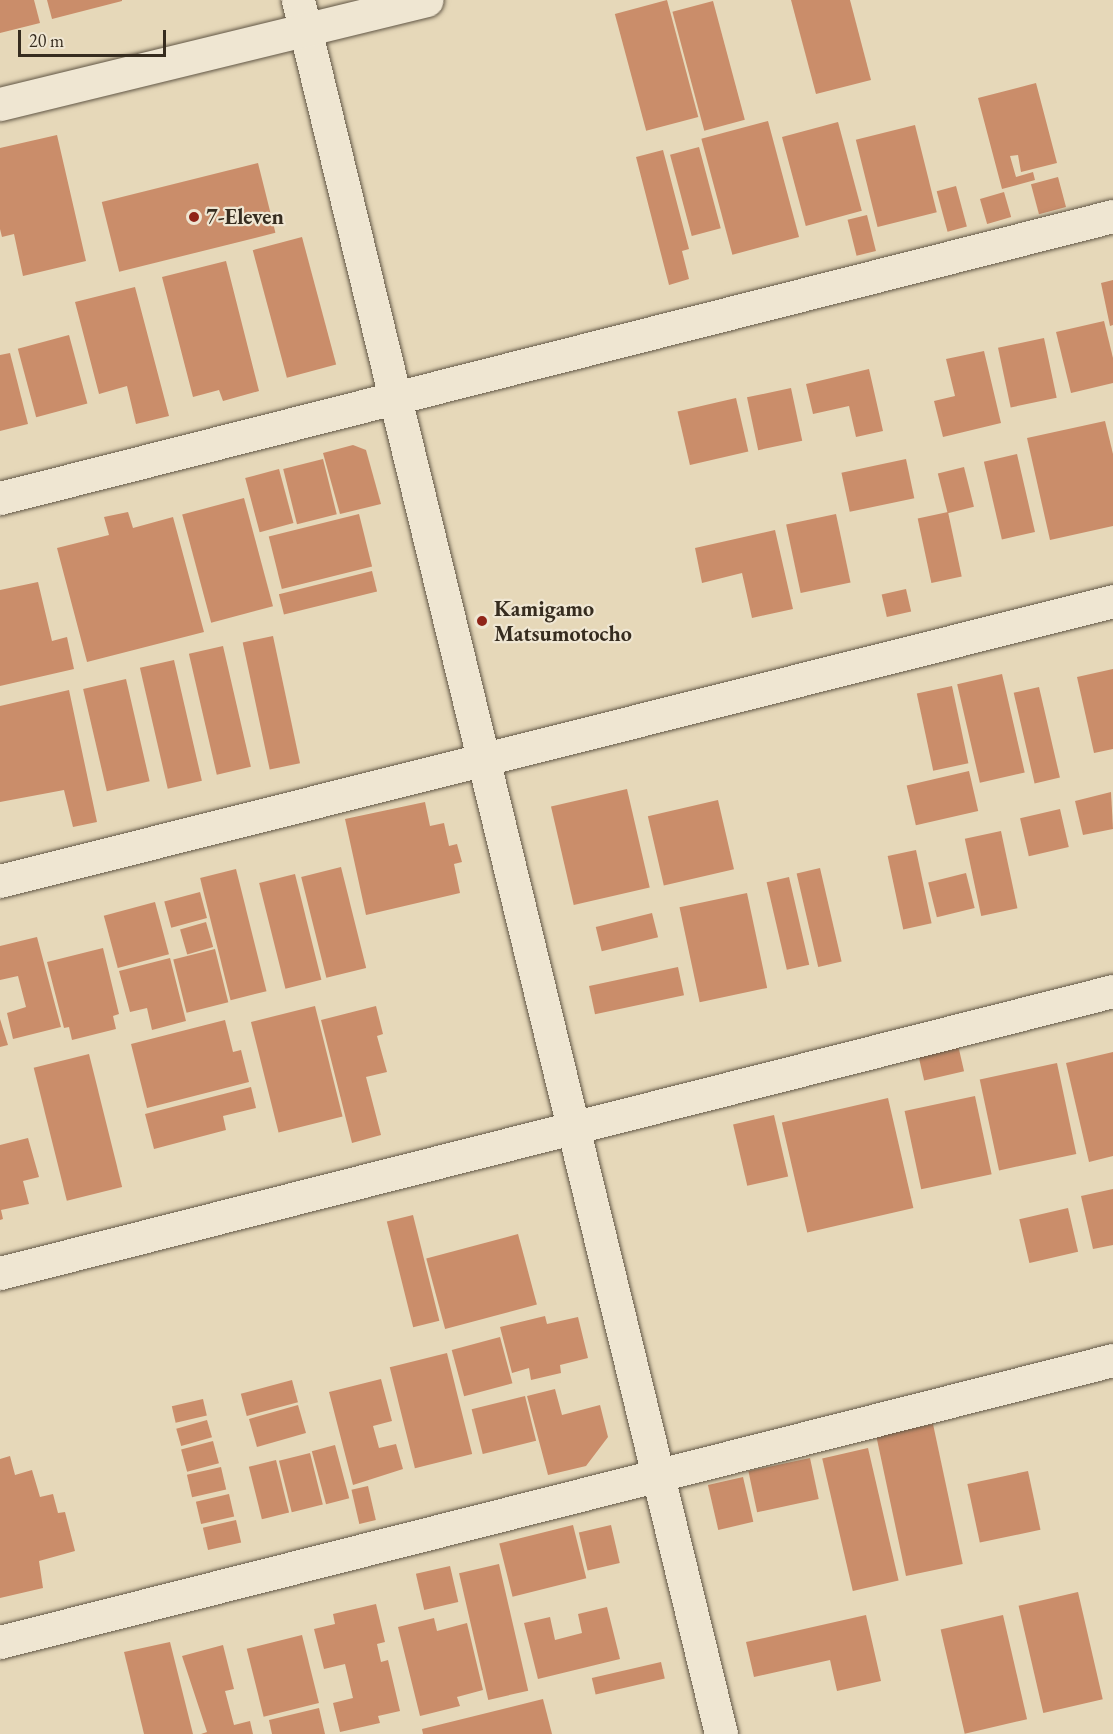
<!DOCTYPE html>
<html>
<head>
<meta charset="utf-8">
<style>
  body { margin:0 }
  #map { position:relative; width:1113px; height:1734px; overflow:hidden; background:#e6d8b9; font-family:"EB Garamond",serif }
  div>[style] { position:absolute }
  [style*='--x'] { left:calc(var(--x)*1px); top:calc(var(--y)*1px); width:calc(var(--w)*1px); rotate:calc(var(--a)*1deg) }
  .building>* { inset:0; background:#ca8d6a; transform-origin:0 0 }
  .roads { filter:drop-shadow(0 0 2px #625746) drop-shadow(0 0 2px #625746) }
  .minor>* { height:33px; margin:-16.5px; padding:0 16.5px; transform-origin:16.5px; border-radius:16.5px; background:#efe6d2 }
  .dots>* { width:16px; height:16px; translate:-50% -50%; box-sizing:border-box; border:3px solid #efe6d2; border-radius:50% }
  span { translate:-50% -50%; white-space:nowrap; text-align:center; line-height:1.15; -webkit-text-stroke:4.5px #efe6d2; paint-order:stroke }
  .poi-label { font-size:22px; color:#362c1f; font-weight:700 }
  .left { translate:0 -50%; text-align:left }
  .scale { position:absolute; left:18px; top:30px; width:148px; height:27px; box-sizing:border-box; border:3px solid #362c1f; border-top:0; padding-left:8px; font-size:18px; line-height:21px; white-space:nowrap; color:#362c1f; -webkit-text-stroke:4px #efe6d2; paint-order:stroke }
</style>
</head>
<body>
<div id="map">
  <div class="building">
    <i style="clip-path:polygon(0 0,34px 0,40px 23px,0 33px)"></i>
    <i style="clip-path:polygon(47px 0,122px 0,122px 1px,52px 19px)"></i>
    <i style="left:667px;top:0;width:121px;height:54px;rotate:75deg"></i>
    <i style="clip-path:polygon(791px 0,850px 0,871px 80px,816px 94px)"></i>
    <i style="left:713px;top:1px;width:123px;height:42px;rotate:75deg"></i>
    <i style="clip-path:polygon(1036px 83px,1057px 163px,1021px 172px,1018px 155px,1010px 156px,1016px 177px,1033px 172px,1035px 180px,1002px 189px,978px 98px)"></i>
    <i style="left:768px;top:121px;width:120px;height:69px;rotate:75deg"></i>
    <i style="left:838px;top:122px;width:92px;height:58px;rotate:75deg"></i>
    <i style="left:915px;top:125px;width:90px;height:61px;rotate:76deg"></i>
    <i style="clip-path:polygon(57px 135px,86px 261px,23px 276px,14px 234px,2px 237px,0 229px,0 148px)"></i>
    <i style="left:699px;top:147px;width:84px;height:30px;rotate:75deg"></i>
    <i style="clip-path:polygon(663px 150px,689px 249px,682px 251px,689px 279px,669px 285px,636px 157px)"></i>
    <i style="left:258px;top:163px;width:72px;height:161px;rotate:76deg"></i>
    <i style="left:1058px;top:177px;width:31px;height:28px;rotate:75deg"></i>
    <i style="left:956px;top:186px;width:42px;height:20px;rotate:75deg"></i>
    <i style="left:1004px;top:192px;width:26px;height:25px;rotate:74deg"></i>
    <i style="left:867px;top:215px;width:37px;height:20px;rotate:76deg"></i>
    <i style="left:302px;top:237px;width:132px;height:51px;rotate:75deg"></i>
    <i style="clip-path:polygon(226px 261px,259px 391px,223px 401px,219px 390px,193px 397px,162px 277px)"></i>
    <i style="clip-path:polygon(1113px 280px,1113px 325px,1110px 326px,1101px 283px)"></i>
    <i style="clip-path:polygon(135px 287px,169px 416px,136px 424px,127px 386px,99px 394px,75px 302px)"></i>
    <i style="clip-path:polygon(1104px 321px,1113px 358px,1113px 383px,1071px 393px,1056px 332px)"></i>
    <i style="left:69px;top:335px;width:71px;height:53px;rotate:75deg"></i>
    <i style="left:1044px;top:338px;width:61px;height:47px;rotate:78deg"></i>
    <i style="clip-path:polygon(984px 351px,1001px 423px,943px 437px,934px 401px,955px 396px,946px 359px)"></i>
    <i style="clip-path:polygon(10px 353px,28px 424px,0 431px,0 355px)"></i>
    <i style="clip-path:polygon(869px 369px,883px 431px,856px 437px,849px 406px,813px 414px,806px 384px)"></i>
    <i style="left:791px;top:388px;width:54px;height:45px;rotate:78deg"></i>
    <i style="left:736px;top:398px;width:55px;height:60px;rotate:77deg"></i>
    <i style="clip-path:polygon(1105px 421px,1113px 454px,1113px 526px,1050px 540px,1027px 438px)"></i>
    <i style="clip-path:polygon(353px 445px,366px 450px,381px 504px,340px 514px,323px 453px)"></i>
    <i style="left:1017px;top:454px;width:80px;height:34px;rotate:77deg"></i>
    <i style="left:323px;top:459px;width:57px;height:41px;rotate:76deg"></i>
    <i style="left:906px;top:459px;width:40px;height:66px;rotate:78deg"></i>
    <i style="left:964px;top:467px;width:41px;height:27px;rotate:76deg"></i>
    <i style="left:279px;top:469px;width:56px;height:35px;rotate:75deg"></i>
    <i style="left:244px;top:498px;width:112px;height:64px;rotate:75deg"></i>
    <i style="clip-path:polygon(128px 512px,133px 528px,173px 517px,204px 632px,87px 662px,57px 548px,109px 535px,104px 517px)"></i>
    <i style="left:948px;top:512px;width:66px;height:31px;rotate:78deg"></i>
    <i style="left:359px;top:514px;width:54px;height:93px;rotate:76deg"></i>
    <i style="left:836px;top:514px;width:70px;height:51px;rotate:78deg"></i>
    <i style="clip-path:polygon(775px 530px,793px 609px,752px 618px,742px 573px,702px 583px,695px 548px)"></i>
    <i style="left:372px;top:571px;width:21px;height:96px;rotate:76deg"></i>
    <i style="clip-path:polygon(38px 582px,52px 641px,67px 637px,74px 669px,0 686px,0 590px)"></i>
    <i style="left:906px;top:589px;width:23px;height:25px;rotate:77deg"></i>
    <i style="left:273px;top:636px;width:130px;height:31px;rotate:78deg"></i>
    <i style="left:223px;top:646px;width:124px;height:35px;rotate:77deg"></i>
    <i style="left:174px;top:660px;width:124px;height:35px;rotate:77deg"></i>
    <i style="clip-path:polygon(1113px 669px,1113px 749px,1094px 753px,1077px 677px)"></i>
    <i style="left:1002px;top:674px;width:101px;height:46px;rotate:77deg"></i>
    <i style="left:126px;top:679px;width:105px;height:44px;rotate:77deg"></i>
    <i style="left:952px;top:686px;width:79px;height:36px;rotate:78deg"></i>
    <i style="left:1039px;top:687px;width:93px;height:26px;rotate:77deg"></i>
    <i style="clip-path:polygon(69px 690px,97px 822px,73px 827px,64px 790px,0 802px,0 706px)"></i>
    <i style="left:969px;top:771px;width:41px;height:64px;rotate:77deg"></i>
    <i style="left:627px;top:789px;width:101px;height:78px;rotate:77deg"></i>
    <i style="clip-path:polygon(1111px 792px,1113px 829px,1083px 835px,1075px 801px)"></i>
    <i style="left:718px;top:800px;width:71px;height:72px;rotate:77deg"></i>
    <i style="clip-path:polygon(425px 802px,430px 826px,444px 823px,449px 846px,457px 844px,462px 862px,454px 864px,460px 893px,366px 915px,345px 819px)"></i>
    <i style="left:1060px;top:809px;width:39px;height:41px;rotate:77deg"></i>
    <i style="left:1001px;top:831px;width:79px;height:37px;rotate:78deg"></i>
    <i style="left:916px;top:850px;width:75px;height:29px;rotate:78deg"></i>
    <i style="left:341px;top:867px;width:104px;height:41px;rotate:76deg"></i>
    <i style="left:820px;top:868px;width:96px;height:24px;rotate:77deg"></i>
    <i style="left:236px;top:869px;width:126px;height:37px;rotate:76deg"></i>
    <i style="left:966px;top:873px;width:36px;height:39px;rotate:76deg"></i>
    <i style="left:295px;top:874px;width:109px;height:37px;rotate:76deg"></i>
    <i style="left:789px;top:877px;width:90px;height:23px;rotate:77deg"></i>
    <i style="left:200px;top:892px;width:27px;height:37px;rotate:75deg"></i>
    <i style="left:747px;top:893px;width:97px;height:69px;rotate:78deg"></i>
    <i style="left:155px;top:902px;width:54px;height:53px;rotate:75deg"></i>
    <i style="left:652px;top:913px;width:25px;height:58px;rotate:76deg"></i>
    <i style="left:206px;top:922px;width:26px;height:27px;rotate:74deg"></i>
    <i style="clip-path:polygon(37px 937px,61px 1027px,13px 1039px,7px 1013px,26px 1007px,18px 976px,0 980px,0 946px)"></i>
    <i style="clip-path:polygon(103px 948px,119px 1014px,113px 1016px,116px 1029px,72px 1040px,69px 1027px,64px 1028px,47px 962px)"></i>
    <i style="left:215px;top:949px;width:55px;height:43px;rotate:76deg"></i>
    <i style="clip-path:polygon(170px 958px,186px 1021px,152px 1030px,147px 1008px,130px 1012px,119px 971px)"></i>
    <i style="left:678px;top:967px;width:29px;height:91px;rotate:78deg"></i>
    <i style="left:315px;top:1006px;width:114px;height:66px;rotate:76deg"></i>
    <i style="clip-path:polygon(376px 1006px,383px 1034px,377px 1036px,387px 1072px,366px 1077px,381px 1135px,352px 1143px,321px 1020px)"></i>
    <i style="clip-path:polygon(0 1019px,8px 1045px,0 1047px)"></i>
    <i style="clip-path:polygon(225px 1020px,233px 1052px,241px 1050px,249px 1082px,147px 1108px,131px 1044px)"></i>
    <i style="left:958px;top:1045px;width:27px;height:41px;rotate:77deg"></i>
    <i style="clip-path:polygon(1113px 1052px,1113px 1156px,1089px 1162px,1066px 1063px)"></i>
    <i style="left:89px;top:1054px;width:137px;height:57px;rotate:76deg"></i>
    <i style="left:1057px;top:1063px;width:93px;height:79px;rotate:78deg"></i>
    <i style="clip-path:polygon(251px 1087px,256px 1108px,223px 1116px,226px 1130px,154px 1149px,145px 1114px)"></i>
    <i style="left:975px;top:1096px;width:80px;height:72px;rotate:78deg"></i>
    <i style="left:888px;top:1098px;width:113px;height:109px;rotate:77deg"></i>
    <i style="left:774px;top:1115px;width:63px;height:42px;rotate:77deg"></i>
    <i style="clip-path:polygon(28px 1138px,39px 1177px,23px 1181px,29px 1204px,1px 1210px,3px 1219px,0 1220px,0 1145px)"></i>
    <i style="clip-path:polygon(1113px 1189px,1113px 1245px,1093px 1249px,1081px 1196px)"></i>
    <i style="left:1068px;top:1208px;width:45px;height:50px;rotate:77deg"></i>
    <i style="left:413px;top:1215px;width:109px;height:27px;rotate:76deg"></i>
    <i style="left:518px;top:1234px;width:73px;height:95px;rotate:75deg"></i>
    <i style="clip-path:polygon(545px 1316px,547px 1324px,578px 1317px,588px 1358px,560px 1365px,561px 1373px,531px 1380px,529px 1368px,512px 1373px,500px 1327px)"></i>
    <i style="left:500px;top:1337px;width:48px;height:50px;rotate:75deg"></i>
    <i style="left:447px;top:1353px;width:104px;height:59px;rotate:76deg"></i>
    <i style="clip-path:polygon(381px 1379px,392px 1421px,373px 1426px,379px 1448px,396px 1444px,403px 1469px,353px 1485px,329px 1392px)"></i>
    <i style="left:292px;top:1380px;width:23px;height:53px;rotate:75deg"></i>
    <i style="clip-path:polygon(555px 1389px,562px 1415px,600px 1405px,608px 1437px,586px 1466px,548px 1475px,527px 1396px)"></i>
    <i style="left:525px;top:1396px;width:46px;height:55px;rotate:76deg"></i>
    <i style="left:203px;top:1399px;width:17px;height:32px;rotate:77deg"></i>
    <i style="left:298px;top:1405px;width:29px;height:51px;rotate:74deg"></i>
    <i style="left:207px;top:1420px;width:18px;height:32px;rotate:74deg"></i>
    <i style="left:933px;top:1424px;width:143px;height:58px;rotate:78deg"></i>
    <i style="left:213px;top:1441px;width:23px;height:33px;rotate:75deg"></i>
    <i style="left:335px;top:1445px;width:55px;height:24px;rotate:75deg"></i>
    <i style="left:868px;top:1448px;width:136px;height:47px;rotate:77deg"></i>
    <i style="left:310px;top:1453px;width:53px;height:32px;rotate:76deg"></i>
    <i style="clip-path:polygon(10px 1456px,15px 1475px,32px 1470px,40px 1497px,53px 1494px,58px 1513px,65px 1512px,75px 1551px,39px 1561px,43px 1588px,0 1598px,0 1459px)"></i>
    <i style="left:810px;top:1458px;width:42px;height:63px;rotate:78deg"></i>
    <i style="left:276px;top:1460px;width:54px;height:28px;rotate:76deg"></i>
    <i style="left:221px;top:1467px;width:23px;height:35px;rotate:77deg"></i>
    <i style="left:1028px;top:1471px;width:60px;height:62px;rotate:78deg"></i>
    <i style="left:743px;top:1477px;width:46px;height:36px;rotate:77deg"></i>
    <i style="left:368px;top:1486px;width:35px;height:17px;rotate:77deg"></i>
    <i style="left:229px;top:1494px;width:23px;height:34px;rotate:77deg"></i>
    <i style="left:236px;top:1520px;width:23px;height:34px;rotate:77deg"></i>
    <i style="left:573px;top:1525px;width:55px;height:76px;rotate:76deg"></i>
    <i style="left:611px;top:1525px;width:39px;height:33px;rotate:77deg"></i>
    <i style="left:499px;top:1564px;width:130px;height:41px;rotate:77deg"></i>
    <i style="left:450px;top:1566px;width:37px;height:35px;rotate:77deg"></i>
    <i style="left:1078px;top:1592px;width:110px;height:61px;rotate:77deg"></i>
    <i style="clip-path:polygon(376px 1604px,385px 1642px,377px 1644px,381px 1662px,388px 1660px,400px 1711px,378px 1716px,380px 1723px,340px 1732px,333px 1703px,353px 1698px,345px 1664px,324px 1669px,314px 1629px,335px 1624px,333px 1614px)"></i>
    <i style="clip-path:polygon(607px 1607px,620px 1659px,538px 1679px,524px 1623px,550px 1617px,555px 1640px,582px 1633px,578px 1614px)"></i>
    <i style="clip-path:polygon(866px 1615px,881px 1681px,837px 1691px,830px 1660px,754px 1677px,746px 1642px)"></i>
    <i style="left:1003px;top:1615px;width:107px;height:64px;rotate:77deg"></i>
    <i style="clip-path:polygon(434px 1618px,437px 1631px,467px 1623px,483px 1690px,457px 1697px,460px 1706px,420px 1716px,398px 1627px)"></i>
    <i style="left:302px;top:1635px;width:70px;height:57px;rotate:76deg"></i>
    <i style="clip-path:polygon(170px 1642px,193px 1734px,144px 1734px,124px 1652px)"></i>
    <i style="clip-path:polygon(223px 1645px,234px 1689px,225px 1691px,234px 1725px,250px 1721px,253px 1734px,201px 1734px,207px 1732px,182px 1656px)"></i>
    <i style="left:661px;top:1662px;width:17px;height:71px;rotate:77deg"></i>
    <i style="clip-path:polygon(543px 1699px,552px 1734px,423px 1734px,422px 1729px)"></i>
    <i style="clip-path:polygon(319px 1708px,325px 1734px,272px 1734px,269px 1720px)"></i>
  </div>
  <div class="roads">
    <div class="minor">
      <i style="--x:298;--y:0;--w:1785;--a:76.29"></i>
      <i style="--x:0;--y:104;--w:439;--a:-13.7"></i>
      <i style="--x:0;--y:498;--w:1148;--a:-14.22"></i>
      <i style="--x:0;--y:881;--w:1148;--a:-14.12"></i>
      <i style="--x:0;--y:1273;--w:1148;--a:-14.22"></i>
      <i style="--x:0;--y:1642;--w:1148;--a:-14.22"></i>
    </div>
  </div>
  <div class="dots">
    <i style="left:194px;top:217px;background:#8f2418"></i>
    <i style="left:482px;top:621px;background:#8f2418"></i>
  </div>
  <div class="poi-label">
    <span class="left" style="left:206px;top:217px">7-Eleven</span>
    <span class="left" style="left:494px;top:621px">Kamigamo<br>Matsumotocho</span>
  </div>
  <div class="scale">20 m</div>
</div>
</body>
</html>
